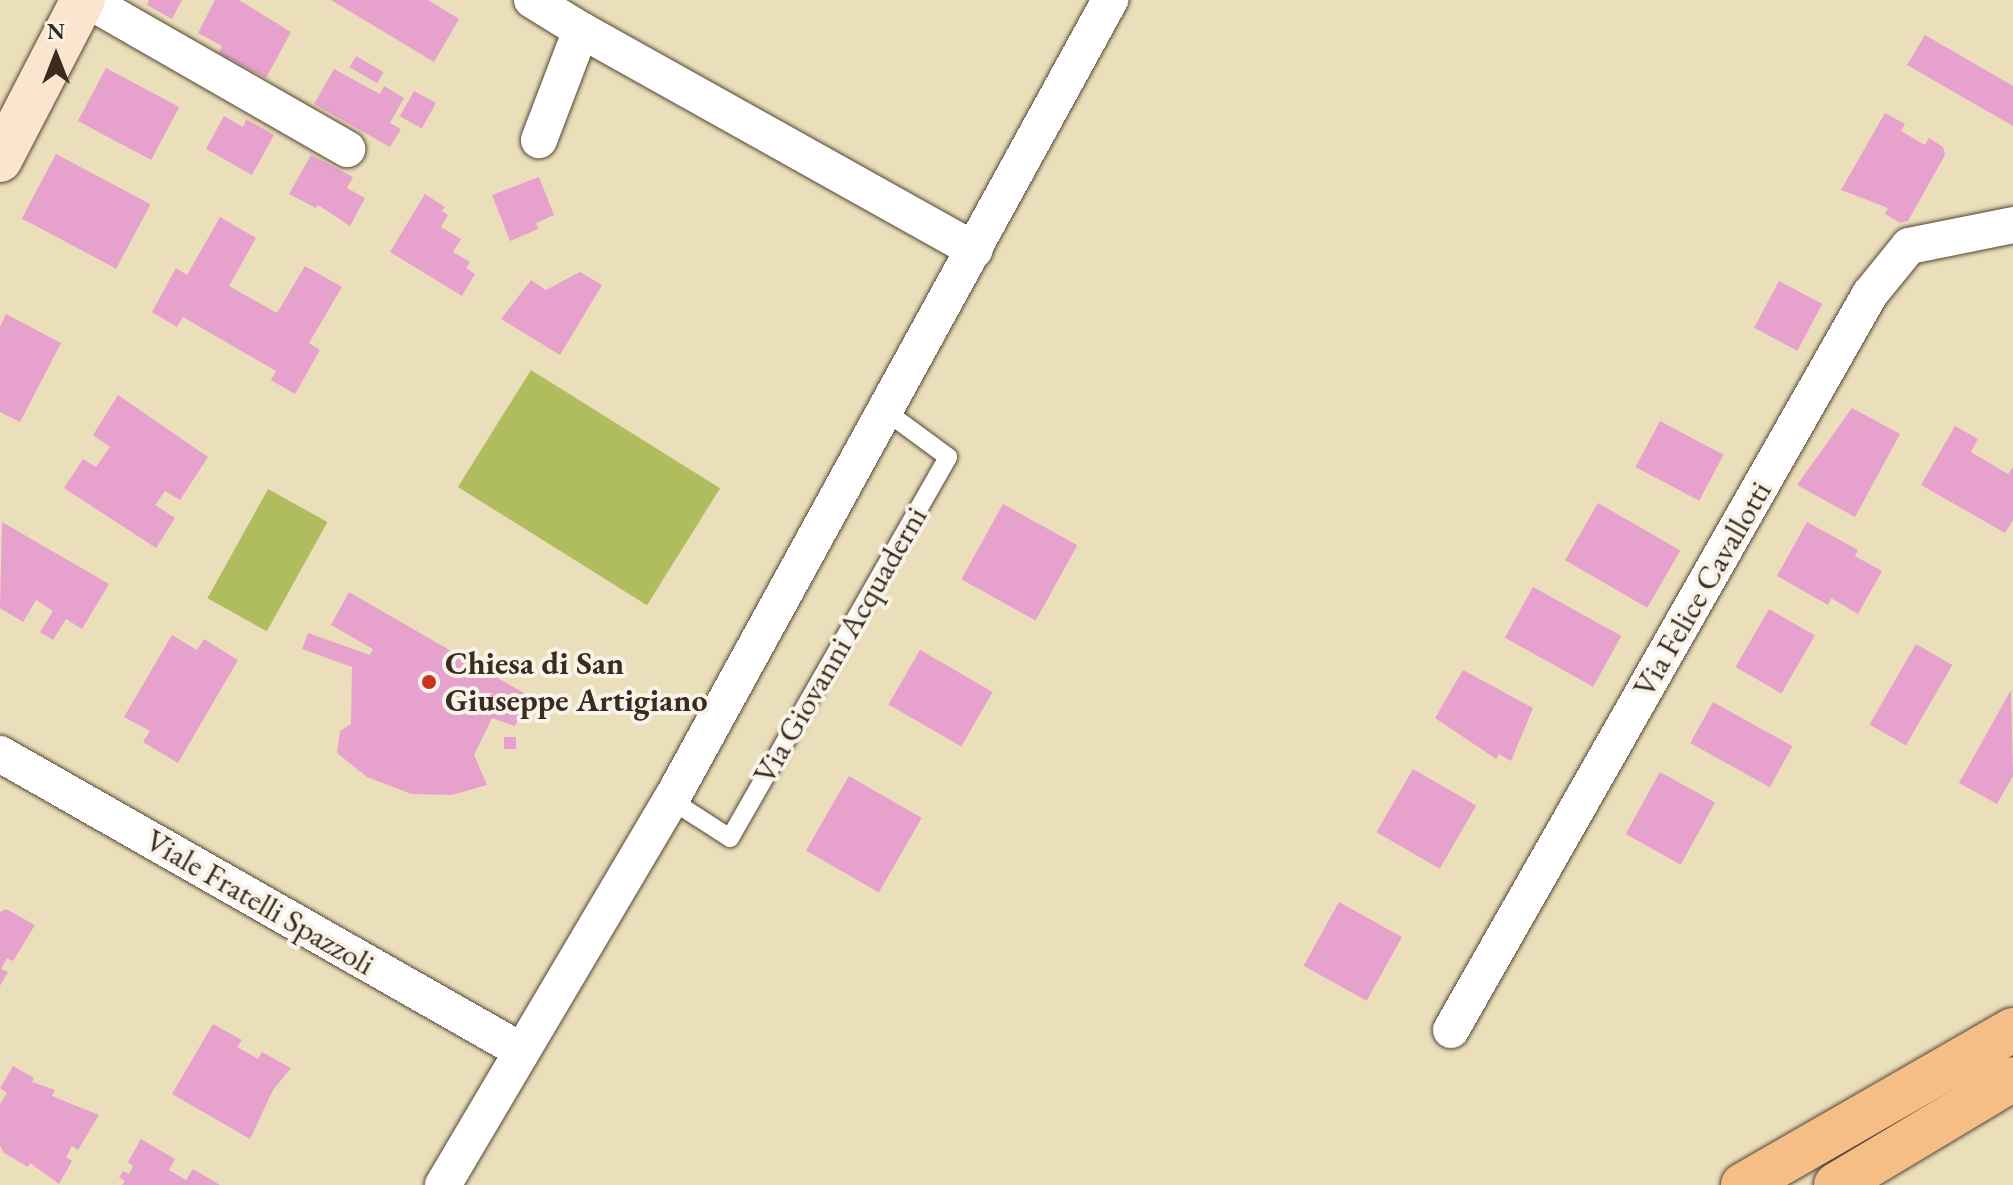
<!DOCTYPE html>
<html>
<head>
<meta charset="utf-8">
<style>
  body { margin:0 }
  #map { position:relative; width:2013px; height:1185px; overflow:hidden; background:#ebdfbb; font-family:"EB Garamond",serif }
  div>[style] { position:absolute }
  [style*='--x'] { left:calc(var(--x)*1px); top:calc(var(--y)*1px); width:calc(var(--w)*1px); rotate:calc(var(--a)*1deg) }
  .green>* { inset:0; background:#b0bd5f; transform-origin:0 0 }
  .building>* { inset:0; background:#e7a1cd; transform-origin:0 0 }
  .roads { filter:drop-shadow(0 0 2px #554536) drop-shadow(0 0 2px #554536) }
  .lane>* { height:18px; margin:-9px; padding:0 9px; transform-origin:9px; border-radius:9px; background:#fff }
  .street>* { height:36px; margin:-18px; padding:0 18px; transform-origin:18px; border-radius:18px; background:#fff }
  .secondary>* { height:44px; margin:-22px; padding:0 22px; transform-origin:22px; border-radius:22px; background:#fbe5cf }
  .highway>* { height:44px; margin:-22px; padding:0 22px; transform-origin:22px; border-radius:22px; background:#f6be87 }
  .dots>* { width:22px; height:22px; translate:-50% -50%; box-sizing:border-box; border:4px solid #f7f3e8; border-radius:50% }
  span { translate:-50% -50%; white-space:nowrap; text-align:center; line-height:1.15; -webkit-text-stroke:8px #f7f3e8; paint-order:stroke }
  .street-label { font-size:32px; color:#3b2a1e }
  .poi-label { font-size:32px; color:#3b2a1e; font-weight:700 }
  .left { translate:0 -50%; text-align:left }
  .north { position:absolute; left:16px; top:16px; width:80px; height:80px; -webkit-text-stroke:6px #f7f3e8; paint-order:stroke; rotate:0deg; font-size:22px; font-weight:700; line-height:32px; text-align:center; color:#3b2a1e }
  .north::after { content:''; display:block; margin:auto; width:28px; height:36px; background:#3b2a1e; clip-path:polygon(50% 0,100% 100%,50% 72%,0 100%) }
</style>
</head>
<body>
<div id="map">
  <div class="green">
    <i style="left:531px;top:370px;width:223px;height:138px;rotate:32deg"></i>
    <i style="left:268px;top:489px;width:68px;height:125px;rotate:29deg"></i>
  </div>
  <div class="building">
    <i style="clip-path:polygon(149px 0,182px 0,172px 19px,147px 5px)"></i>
    <i style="clip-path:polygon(215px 0,239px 0,291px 32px,266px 78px,219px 53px,222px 46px,198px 33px)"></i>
    <i style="clip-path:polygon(331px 0,428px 0,459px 19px,434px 62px)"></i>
    <i style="clip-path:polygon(1925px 35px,2013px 86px,2013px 126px,1907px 65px)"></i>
    <i style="left:356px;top:56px;width:32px;height:13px;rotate:30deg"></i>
    <i style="left:106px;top:68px;width:83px;height:60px;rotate:28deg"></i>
    <i style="clip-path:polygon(334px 69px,380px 94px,384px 86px,404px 98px,390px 123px,401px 129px,390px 147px,314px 104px)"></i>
    <i style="left:414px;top:91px;width:25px;height:29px;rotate:29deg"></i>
    <i style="clip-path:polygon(1885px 113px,1905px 124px,1901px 131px,1925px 145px,1929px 138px,1943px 147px,1945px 155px,1908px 221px,1900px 223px,1885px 214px,1888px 208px,1841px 190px)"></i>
    <i style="clip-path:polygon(224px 116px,243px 127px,246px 119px,274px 135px,252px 175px,206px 149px)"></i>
    <i style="left:56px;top:154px;width:107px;height:73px;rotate:28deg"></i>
    <i style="clip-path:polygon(311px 155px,353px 177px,347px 188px,365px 198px,350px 226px,318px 205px,316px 208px,289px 194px)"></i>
    <i style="clip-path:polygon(539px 177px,554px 215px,536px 223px,538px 229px,510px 241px,492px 195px)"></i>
    <i style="clip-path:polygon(425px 194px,445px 207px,442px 211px,448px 215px,441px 227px,461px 239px,453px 252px,470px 262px,466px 268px,475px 274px,462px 296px,390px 252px)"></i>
    <i style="clip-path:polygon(220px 217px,256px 238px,229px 286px,277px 313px,305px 266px,342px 287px,309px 343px,320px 350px,295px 394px,271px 380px,276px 371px,183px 317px,177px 327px,152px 312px,176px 268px,187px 275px)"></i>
    <i style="clip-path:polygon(580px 272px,602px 285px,560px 355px,501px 319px,531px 280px,546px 290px)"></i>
    <i style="left:1779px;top:281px;width:49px;height:53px;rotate:28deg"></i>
    <i style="clip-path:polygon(6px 314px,61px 343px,20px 422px,0 412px,0 327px)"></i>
    <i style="clip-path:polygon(118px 395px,208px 457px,180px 500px,165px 491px,155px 505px,175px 518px,156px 548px,64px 488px,83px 459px,96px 467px,110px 447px,93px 435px)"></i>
    <i style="clip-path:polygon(1852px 408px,1900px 434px,1855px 517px,1797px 485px)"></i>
    <i style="left:1660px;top:421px;width:72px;height:52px;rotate:28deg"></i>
    <i style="clip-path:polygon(1955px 426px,1978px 439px,1971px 452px,2008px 474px,2013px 467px,2013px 520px,2005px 533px,1921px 485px)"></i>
    <i style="left:1598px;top:503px;width:95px;height:66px;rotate:30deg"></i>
    <i style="left:1003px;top:504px;width:85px;height:86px;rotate:29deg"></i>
    <i style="clip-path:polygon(2px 522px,109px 584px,82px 629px,66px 619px,53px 640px,40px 632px,53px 611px,36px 600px,23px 622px,0 608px)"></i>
    <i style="clip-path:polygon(1807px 522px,1858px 550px,1855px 556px,1882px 571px,1858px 614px,1831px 598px,1828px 605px,1777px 576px)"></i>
    <i style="left:1533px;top:587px;width:101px;height:58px;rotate:29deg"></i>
    <i style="clip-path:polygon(349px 592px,531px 697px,515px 726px,492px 718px,474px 755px,487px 785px,452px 795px,411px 794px,367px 777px,337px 753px,340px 731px,351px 724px,352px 667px,302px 649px,308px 633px,370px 655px,373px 649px,331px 625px)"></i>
    <i style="left:1769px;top:609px;width:53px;height:67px;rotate:30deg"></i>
    <i style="clip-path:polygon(172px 635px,197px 650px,204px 639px,238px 660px,178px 763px,143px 742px,150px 731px,124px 717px)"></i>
    <i style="left:1916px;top:644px;width:42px;height:93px;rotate:30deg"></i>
    <i style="left:920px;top:650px;width:84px;height:63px;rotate:30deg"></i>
    <i style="clip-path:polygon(1463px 670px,1533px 708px,1511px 761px,1499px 754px,1496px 759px,1435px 718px)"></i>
    <i style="clip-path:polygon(2011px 690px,2013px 776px,1997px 804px,1959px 783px)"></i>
    <i style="left:1713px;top:702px;width:91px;height:47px;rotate:29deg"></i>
    <i style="left:504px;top:737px;width:12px;height:12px"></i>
    <i style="left:1413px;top:769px;width:73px;height:73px;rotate:30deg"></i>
    <i style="left:1660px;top:772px;width:63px;height:71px;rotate:29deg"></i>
    <i style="left:849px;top:776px;width:84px;height:86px;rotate:30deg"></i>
    <i style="left:1339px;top:902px;width:72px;height:73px;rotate:29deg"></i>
    <i style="clip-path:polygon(6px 909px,35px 925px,13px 961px,7px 958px,1px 969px,8px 972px,0 986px,0 912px)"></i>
    <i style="clip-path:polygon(213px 1024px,242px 1040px,237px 1047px,248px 1053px,258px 1059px,262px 1052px,291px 1068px,273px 1090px,250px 1139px,172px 1094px)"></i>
    <i style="clip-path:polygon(13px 1066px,34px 1078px,32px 1082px,55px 1090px,52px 1096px,99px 1115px,78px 1150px,72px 1146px,66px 1157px,72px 1161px,59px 1184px,30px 1163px,28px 1167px,4px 1153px,0 1146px,0 1104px,7px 1093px,0 1088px)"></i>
    <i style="clip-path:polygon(141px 1139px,175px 1159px,169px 1170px,186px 1180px,193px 1169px,220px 1185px,122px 1185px,125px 1181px,119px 1177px,123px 1171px,129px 1174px,133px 1166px,128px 1162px)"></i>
  </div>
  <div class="roads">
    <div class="lane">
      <i style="--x:671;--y:800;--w:70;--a:32.8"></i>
      <i style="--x:730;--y:838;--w:439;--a:-60.2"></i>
      <i style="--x:948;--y:457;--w:76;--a:-143.6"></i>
    </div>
    <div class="street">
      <i style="--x:87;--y:0;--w:300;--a:29.8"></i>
      <i style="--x:532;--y:0;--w:57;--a:31.5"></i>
      <i style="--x:581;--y:30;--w:118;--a:110.9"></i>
      <i style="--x:581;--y:30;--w:451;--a:29.2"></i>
      <i style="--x:0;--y:754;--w:598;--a:29.65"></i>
      <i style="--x:1451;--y:1030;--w:847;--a:-60.35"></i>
      <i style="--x:1870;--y:294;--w:62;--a:-50.9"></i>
      <i style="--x:1909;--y:246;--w:106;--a:-11.4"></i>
      <i style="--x:443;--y:1185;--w:447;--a:-59.4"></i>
      <i style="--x:671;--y:800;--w:913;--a:-61.24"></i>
    </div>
    <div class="secondary">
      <i style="--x:0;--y:160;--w:180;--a:-62.6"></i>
    </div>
    <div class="highway">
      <i style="--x:1743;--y:1185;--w:311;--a:-29.9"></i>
      <i style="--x:1836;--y:1185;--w:206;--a:-30.9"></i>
    </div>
  </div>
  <div class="dots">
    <i style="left:429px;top:682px;background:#c8321e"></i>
  </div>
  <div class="street-label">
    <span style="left:1702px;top:589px;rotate:-60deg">Via Felice Cavallotti</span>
    <span style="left:840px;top:645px;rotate:-60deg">Via Giovanni Acquaderni</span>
    <span style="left:260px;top:902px;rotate:30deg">Viale Fratelli Spazzoli</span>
  </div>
  <div class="poi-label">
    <span class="left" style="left:445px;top:682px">Chiesa di San<br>Giuseppe Artigiano</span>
  </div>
  <div class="north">N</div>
</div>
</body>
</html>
